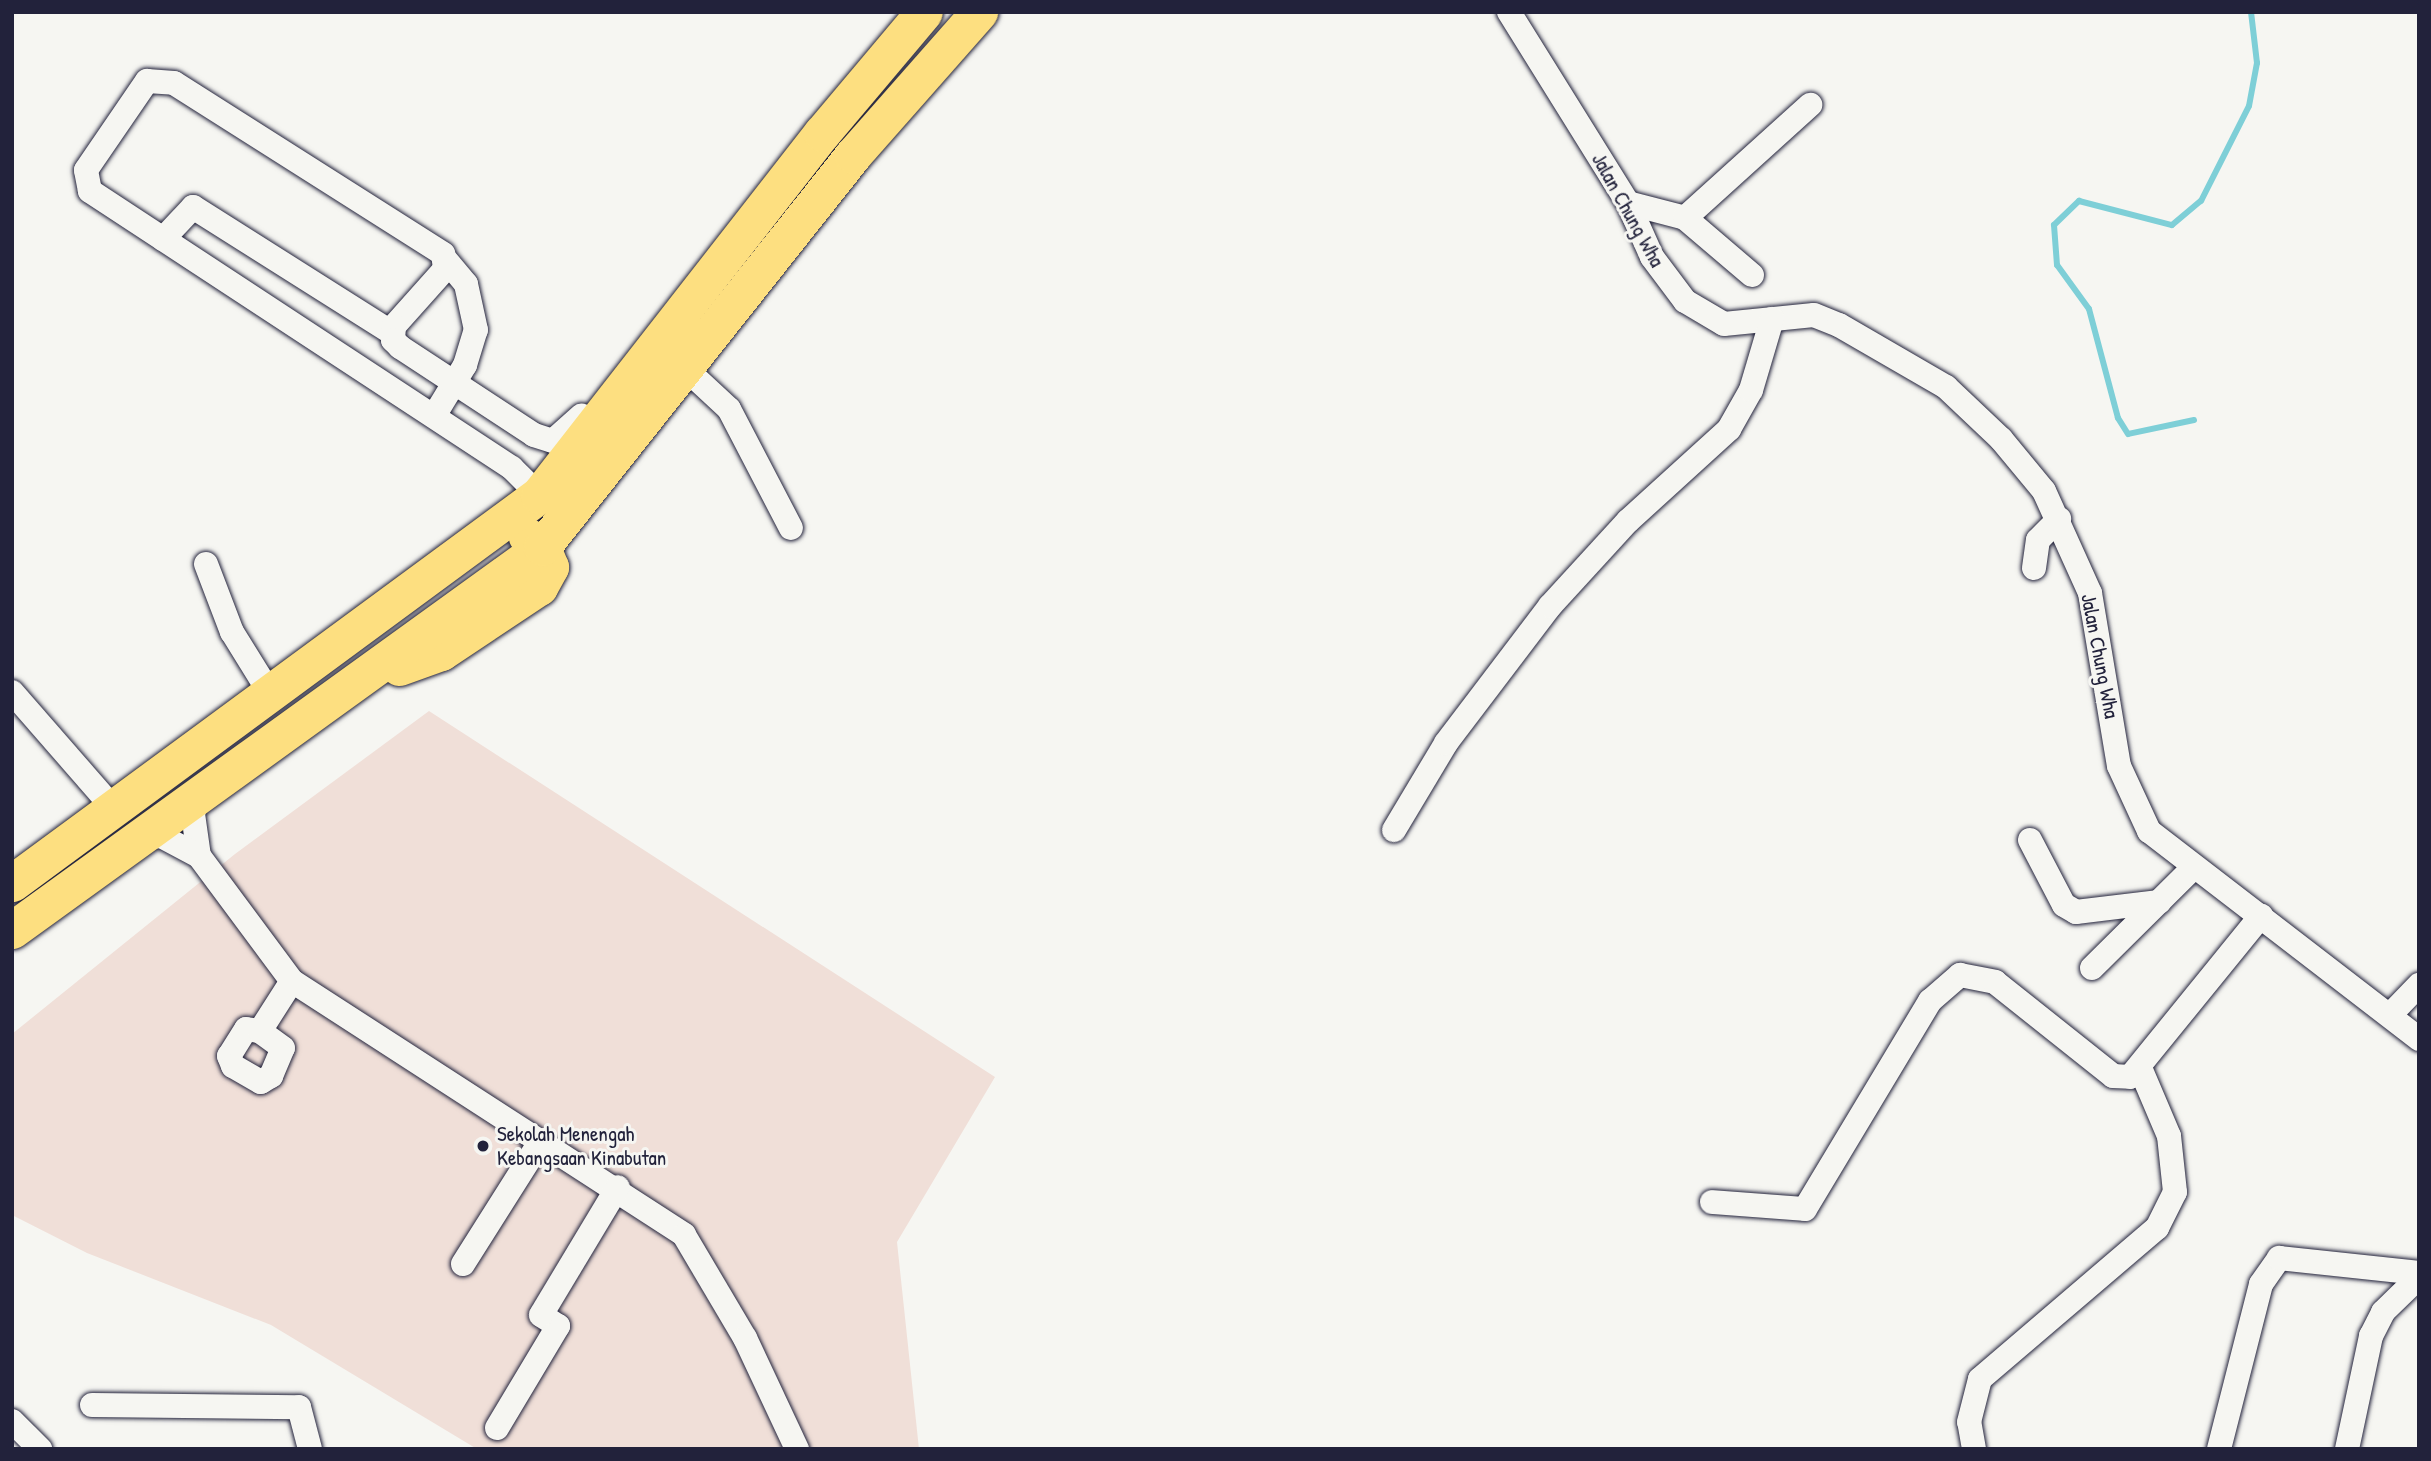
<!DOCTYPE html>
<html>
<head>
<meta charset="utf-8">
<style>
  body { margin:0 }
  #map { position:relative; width:2431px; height:1461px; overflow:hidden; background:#f6f6f2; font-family:"Patrick Hand",sans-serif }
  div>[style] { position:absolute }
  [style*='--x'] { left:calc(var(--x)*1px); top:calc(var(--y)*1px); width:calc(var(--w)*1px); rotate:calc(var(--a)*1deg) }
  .built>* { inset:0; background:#f0dfd8 }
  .stream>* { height:6px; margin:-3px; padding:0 3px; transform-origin:3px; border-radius:3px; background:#7ecfd7 }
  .roads { filter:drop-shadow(0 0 2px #22223b) drop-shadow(0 0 2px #22223b) }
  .minor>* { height:24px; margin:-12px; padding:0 12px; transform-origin:12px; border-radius:12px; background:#f6f6f2 }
  .highway>* { height:37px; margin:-18.5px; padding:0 18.5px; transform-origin:18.5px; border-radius:18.5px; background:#fddf80 }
  .dots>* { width:19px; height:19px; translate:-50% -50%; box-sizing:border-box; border:4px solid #f6f6f2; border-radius:50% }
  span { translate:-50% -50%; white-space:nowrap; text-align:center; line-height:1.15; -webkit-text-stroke:6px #f6f6f2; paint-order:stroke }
  .street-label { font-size:21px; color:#22223b }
  .poi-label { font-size:21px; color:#22223b }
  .left { translate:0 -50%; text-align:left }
  .frame { position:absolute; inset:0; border:14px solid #22223b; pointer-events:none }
</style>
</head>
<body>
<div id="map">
  <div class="built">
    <i style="clip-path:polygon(429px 711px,995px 1077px,897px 1242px,919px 1449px,477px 1449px,271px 1325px,87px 1253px,12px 1215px,12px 1034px,235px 854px)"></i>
  </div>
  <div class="stream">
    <i style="--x:2194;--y:420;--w:67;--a:168"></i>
    <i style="--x:2128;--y:434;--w:19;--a:-122"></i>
    <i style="--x:2118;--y:418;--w:113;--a:-104.9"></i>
    <i style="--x:2089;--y:309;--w:54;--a:-126"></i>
    <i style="--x:2057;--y:265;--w:40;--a:-94.3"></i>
    <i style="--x:2054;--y:225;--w:35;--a:-44"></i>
    <i style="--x:2079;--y:201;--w:96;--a:14.5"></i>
    <i style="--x:2172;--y:225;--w:38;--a:-40"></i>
    <i style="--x:2201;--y:201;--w:106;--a:-63.2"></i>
    <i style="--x:2249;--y:106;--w:44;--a:-79.5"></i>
    <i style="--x:2257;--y:63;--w:51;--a:-96.7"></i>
  </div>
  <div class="roads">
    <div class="minor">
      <i style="--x:1509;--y:12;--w:225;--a:58.1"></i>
      <i style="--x:1628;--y:203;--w:59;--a:66"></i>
      <i style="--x:1652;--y:257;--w:55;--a:53.1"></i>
      <i style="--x:1685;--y:301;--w:45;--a:30.5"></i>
      <i style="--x:1724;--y:324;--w:90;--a:-5.7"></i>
      <i style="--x:1814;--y:315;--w:27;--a:22"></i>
      <i style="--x:1839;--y:325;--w:124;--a:30.1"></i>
      <i style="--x:1946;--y:387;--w:76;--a:43.4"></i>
      <i style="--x:2001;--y:439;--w:67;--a:50.4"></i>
      <i style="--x:2044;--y:491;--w:112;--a:65.7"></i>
      <i style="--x:2090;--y:593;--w:175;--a:80.5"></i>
      <i style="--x:2119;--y:766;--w:72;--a:65.2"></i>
      <i style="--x:2149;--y:831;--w:341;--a:37.6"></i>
      <i style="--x:1628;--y:203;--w:59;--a:14.7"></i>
      <i style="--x:1685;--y:218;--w:169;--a:-42.1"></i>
      <i style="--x:1685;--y:218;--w:88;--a:40.4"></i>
      <i style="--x:163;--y:239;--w:44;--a:-46.8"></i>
      <i style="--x:193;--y:207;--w:236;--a:32.3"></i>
      <i style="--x:687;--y:370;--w:57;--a:42.9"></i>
      <i style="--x:729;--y:409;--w:134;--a:62.5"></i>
      <i style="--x:434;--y:416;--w:60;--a:-58.7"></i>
      <i style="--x:465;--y:365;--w:37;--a:-73"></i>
      <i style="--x:476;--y:330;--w:47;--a:-102.3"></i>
      <i style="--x:466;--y:284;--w:31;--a:-130"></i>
      <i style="--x:539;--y:495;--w:38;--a:-135"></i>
      <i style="--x:512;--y:468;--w:505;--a:-146.72"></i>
      <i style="--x:90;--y:191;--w:21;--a:-101"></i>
      <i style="--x:86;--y:170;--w:108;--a:-55.6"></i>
      <i style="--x:147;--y:81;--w:27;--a:4"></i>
      <i style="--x:174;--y:83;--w:319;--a:32.4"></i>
      <i style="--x:443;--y:254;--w:15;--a:82"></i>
      <i style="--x:445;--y:269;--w:76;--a:131.8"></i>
      <i style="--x:394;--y:326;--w:14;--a:94"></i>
      <i style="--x:393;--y:340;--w:10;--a:45"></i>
      <i style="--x:400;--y:347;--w:160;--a:33.3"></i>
      <i style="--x:534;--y:435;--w:20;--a:18"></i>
      <i style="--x:553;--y:441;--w:38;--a:-42"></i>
      <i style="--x:206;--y:564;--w:73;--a:69.1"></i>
      <i style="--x:232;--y:632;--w:74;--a:58.2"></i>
      <i style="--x:2034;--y:568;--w:28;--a:-82"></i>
      <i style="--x:2038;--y:540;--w:30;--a:-45"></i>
      <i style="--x:12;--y:692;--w:155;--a:48.9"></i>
      <i style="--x:198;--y:795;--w:20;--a:105"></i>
      <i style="--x:193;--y:814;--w:42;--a:81.9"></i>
      <i style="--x:1394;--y:830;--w:101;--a:-59.1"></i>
      <i style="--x:1446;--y:743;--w:172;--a:-52.8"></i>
      <i style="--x:1550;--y:606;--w:115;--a:-47.5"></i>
      <i style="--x:1628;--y:521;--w:137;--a:-42.3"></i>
      <i style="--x:1729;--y:429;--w:45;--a:-60.6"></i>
      <i style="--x:1751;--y:390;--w:74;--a:-73.5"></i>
      <i style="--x:136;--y:839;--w:25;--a:-7"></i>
      <i style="--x:161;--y:836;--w:43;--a:27.8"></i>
      <i style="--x:199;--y:856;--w:156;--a:53.4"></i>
      <i style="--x:292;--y:981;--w:467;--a:32.9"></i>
      <i style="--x:684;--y:1235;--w:120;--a:59.4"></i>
      <i style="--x:745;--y:1338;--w:123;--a:64.9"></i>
      <i style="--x:2030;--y:840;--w:73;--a:62.4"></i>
      <i style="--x:2064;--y:905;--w:14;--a:30"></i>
      <i style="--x:2076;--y:912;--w:84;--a:-6.9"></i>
      <i style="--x:2092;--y:968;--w:141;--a:-44.7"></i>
      <i style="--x:2390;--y:1015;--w:42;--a:-46"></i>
      <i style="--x:260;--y:1031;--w:14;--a:-172"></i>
      <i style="--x:246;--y:1029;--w:32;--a:122"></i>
      <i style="--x:229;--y:1056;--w:11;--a:68"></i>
      <i style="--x:233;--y:1066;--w:32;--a:30"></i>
      <i style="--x:261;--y:1082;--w:12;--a:-31"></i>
      <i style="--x:271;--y:1076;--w:30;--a:-67"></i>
      <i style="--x:283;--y:1048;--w:29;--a:-144"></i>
      <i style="--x:260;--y:1031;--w:59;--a:-57.4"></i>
      <i style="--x:1712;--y:1202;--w:93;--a:4.3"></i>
      <i style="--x:1805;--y:1209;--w:243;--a:-59"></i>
      <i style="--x:1930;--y:1001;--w:40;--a:-41"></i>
      <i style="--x:1960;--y:975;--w:36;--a:11"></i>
      <i style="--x:1995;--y:982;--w:151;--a:38.5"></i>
      <i style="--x:2113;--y:1076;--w:17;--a:3"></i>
      <i style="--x:2130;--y:1077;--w:208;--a:-50.9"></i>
      <i style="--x:463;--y:1264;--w:144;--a:-57.7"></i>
      <i style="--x:92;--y:1405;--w:207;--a:0.6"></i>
      <i style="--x:299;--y:1407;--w:43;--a:75.3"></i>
      <i style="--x:12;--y:1421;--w:40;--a:45"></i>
      <i style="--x:497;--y:1428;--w:119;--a:-59.1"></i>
      <i style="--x:558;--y:1326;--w:20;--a:-147"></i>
      <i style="--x:541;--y:1315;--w:149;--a:-59"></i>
      <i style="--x:1974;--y:1449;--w:27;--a:-100"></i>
      <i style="--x:1969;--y:1422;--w:44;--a:-75.7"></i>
      <i style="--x:1980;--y:1379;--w:233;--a:-40.5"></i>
      <i style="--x:2157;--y:1228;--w:40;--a:-63.4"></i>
      <i style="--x:2175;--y:1192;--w:56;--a:-96.1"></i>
      <i style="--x:2169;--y:1136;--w:72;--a:-113"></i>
      <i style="--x:2219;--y:1449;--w:170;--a:-75.7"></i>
      <i style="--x:2261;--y:1284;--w:32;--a:-55"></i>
      <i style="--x:2279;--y:1258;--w:141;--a:6.1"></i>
      <i style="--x:2347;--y:1449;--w:116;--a:-78"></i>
      <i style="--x:2371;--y:1336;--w:27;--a:-63"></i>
      <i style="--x:2383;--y:1312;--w:50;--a:-44.2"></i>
    </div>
    <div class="highway">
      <i style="--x:399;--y:667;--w:45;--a:-19.7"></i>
      <i style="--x:441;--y:652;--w:118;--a:-33.6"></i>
      <i style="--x:539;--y:587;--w:23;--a:-61"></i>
      <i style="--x:550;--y:567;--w:22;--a:-112"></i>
      <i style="--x:542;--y:547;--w:19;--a:-144"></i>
      <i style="--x:12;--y:883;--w:654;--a:-36.36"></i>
      <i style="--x:539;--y:495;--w:459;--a:-52"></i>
      <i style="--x:822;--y:133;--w:158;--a:-49.9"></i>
      <i style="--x:12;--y:930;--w:654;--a:-35.85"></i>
      <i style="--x:542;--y:547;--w:500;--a:-51.57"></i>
      <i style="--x:853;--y:155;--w:191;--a:-48.6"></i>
    </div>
  </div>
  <div class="dots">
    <i style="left:483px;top:1146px;background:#22223b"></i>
  </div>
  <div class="street-label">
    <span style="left:1628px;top:210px;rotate:61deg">Jalan Chung Wha</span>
    <span style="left:2100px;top:656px;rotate:79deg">Jalan Chung Wha</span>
  </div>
  <div class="poi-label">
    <span class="left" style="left:497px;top:1146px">Sekolah Menengah<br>Kebangsaan Kinabutan</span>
  </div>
  <div class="frame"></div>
</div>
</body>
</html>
